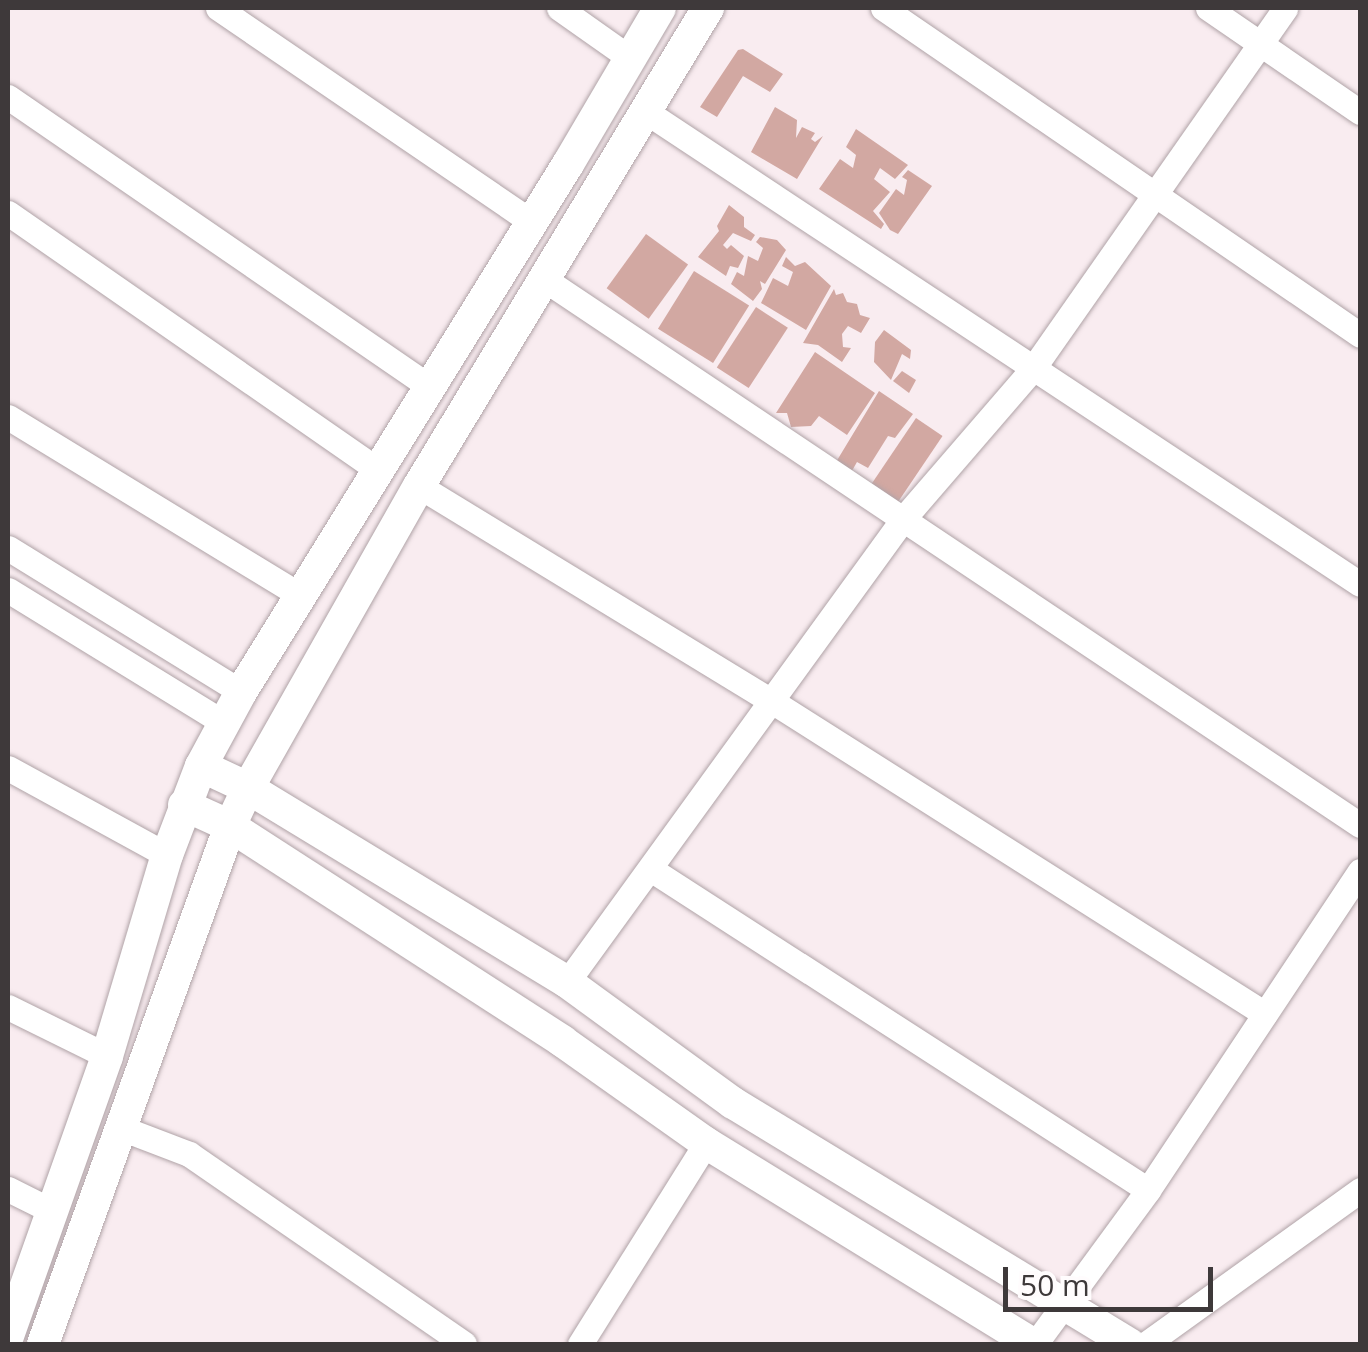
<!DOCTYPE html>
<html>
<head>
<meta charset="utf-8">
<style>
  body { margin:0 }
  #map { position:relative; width:1368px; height:1352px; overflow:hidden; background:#f9ecf0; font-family:"Open Sans",sans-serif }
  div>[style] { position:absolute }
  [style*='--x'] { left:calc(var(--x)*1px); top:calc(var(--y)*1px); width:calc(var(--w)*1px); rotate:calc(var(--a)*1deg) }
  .building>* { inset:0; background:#d2a8a2; transform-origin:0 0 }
  .roads { filter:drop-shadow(0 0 2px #b0a3a7) drop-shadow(0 0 2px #b0a3a7) }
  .street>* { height:25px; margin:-12.5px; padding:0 12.5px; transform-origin:12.5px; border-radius:12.5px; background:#fff }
  .secondary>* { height:32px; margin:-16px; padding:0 16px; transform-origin:16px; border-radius:16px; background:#fff }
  span { translate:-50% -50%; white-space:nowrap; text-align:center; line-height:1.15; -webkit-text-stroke:8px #fffcfd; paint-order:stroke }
  .frame { position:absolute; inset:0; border:10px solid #3e393a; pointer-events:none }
  .scale { position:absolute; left:1003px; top:1267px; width:210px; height:45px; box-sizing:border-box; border:5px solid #3e393a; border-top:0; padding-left:12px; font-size:30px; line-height:35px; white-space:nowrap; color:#3e393a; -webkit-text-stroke:8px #fffcfd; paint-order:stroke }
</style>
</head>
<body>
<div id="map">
  <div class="building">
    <i style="clip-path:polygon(743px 49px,783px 74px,770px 92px,743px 76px,717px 117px,700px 107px,738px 50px)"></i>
    <i style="clip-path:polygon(775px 107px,797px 120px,796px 138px,802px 127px,815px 133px,811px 139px,815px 142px,823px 136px,797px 179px,751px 152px)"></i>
    <i style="clip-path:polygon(856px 129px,908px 165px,895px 179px,880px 168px,874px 179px,890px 192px,873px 211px,884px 224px,881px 229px,819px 189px,840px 159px,853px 168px,856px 155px,846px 147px)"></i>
    <i style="clip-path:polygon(908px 170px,932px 186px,898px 234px,890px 230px,879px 213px,896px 189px,904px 195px,907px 180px,902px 177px)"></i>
    <i style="clip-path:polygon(729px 205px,744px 217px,744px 227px,755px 235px,751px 241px,733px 233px,723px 245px,727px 249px,731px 245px,744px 256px,738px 268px,730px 266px,726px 276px,698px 257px,719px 231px,717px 226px)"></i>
    <i style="left:646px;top:234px;width:52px;height:67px;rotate:36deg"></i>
    <i style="clip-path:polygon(760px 237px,777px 240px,786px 250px,765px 284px,760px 281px,762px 289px,753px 301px,731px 284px,737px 272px,744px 276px,748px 256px,758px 261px,763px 248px,756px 242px)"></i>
    <i style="clip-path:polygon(786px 257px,795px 266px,805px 262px,831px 286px,806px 330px,761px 303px,773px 278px,788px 286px,793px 272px,782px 266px)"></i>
    <i style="left:694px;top:271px;width:65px;height:68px;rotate:32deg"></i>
    <i style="clip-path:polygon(834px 289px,836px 295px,843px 293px,847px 302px,857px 304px,860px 315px,870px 318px,861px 333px,848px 326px,842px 334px,843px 347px,851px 348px,842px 362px,818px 345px,803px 343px)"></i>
    <i style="left:756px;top:307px;width:38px;height:72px;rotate:33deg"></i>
    <i style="clip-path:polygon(884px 330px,911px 350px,910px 359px,902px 354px,891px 380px,874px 362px,875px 342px)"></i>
    <i style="clip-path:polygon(815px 352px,875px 393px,847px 435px,819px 416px,811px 426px,791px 427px,787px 413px,776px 413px)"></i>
    <i style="clip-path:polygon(902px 371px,916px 380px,909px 393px,893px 381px)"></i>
    <i style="clip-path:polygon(879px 391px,913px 414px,895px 438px,888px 436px,868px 468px,857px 462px,849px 476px,833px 467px)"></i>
    <i style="left:916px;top:418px;width:32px;height:79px;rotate:34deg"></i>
  </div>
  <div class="roads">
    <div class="street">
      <i style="--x:218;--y:8;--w:380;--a:34.3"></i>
      <i style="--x:559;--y:8;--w:87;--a:35.2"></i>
      <i style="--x:883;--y:8;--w:578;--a:34.43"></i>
      <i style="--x:1208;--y:8;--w:184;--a:34.4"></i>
      <i style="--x:8;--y:97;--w:512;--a:34.5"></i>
      <i style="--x:645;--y:111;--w:857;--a:33.49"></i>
      <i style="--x:8;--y:213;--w:450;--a:34.8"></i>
      <i style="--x:544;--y:279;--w:982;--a:33.79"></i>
      <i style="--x:8;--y:417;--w:342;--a:31.4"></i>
      <i style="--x:419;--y:486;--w:411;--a:31.4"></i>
      <i style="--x:770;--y:700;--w:586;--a:32.39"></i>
      <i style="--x:8;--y:548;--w:274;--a:31.7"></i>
      <i style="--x:8;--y:590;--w:254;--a:31.6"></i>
      <i style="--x:8;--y:768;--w:181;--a:28.7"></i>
      <i style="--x:652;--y:870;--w:590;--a:32.83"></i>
      <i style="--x:567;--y:982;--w:572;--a:-54.03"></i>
      <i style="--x:903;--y:519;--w:201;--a:-49.2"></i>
      <i style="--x:1034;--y:367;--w:438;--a:-55"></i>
      <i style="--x:8;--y:1007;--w:110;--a:26.3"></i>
      <i style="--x:121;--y:1128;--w:73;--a:20.9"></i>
      <i style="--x:189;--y:1154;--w:334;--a:34.6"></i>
      <i style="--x:8;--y:1189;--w:49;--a:26.6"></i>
      <i style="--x:580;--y:1344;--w:237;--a:-57.9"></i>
      <i style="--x:1035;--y:1344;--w:191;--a:-53.7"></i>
      <i style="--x:1148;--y:1190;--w:383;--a:-56.4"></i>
      <i style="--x:1146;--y:1344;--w:264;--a:-35.7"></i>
    </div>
    <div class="secondary">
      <i style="--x:201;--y:766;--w:52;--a:25.1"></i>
      <i style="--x:248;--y:788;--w:373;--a:31.3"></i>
      <i style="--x:567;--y:982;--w:205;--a:36.1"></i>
      <i style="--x:733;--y:1103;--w:464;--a:31.3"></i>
      <i style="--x:184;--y:805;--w:51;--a:24.5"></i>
      <i style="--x:230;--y:826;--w:396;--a:32.9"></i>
      <i style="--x:562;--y:1041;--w:176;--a:35.3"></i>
      <i style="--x:706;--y:1143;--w:384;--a:31.6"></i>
      <i style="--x:8;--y:1336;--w:297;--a:-70.5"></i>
      <i style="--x:107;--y:1056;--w:210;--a:-73.4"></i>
      <i style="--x:167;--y:855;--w:95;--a:-69.1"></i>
      <i style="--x:201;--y:766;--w:84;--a:-61.6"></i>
      <i style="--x:241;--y:692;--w:621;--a:-58.23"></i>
      <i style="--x:568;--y:164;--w:181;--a:-59.5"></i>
      <i style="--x:43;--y:1344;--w:551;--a:-70.15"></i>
      <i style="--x:230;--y:826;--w:42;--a:-64.7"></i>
      <i style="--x:248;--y:788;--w:347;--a:-60.5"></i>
      <i style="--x:419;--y:486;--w:559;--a:-58.84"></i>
    </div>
  </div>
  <div class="frame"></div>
  <div class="scale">50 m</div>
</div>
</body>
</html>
